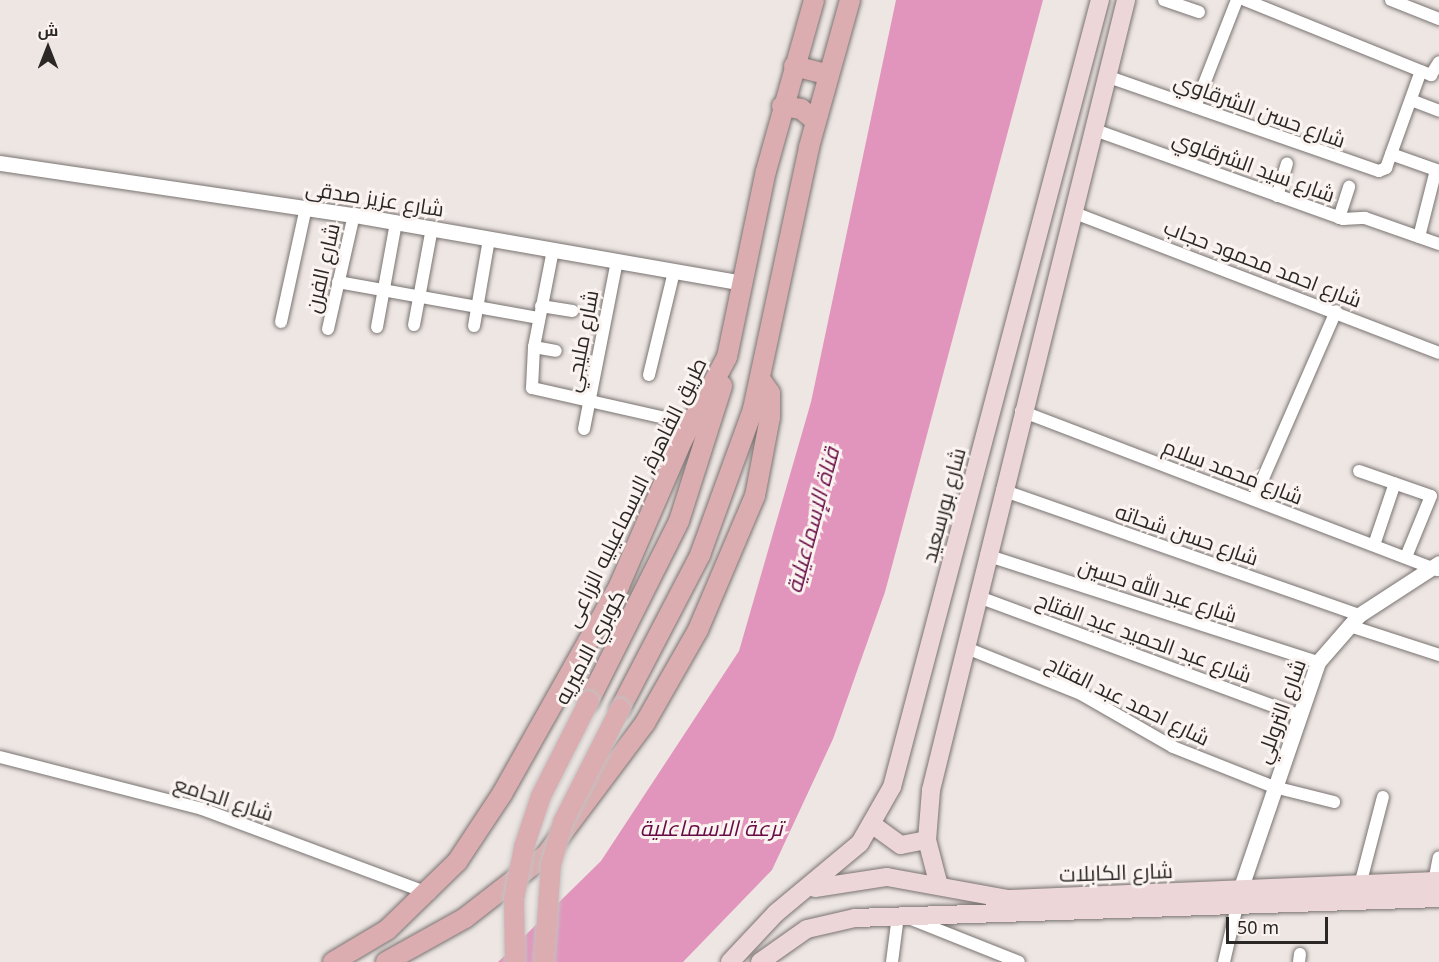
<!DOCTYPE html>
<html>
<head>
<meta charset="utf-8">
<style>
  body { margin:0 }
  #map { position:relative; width:1439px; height:962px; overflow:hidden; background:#ede6e3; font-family:"Noto Sans",Cairo,sans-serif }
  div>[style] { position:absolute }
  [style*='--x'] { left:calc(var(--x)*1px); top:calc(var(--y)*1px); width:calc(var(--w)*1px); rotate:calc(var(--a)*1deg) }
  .water>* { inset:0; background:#e295bc }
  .roads { filter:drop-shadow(0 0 2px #797371) drop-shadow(0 0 2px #797371) }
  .minor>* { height:12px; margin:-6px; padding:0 6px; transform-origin:6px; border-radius:6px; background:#fff }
  .tertiary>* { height:15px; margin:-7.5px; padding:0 7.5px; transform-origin:7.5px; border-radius:7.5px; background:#fff }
  .secondary>* { height:18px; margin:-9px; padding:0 9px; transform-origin:9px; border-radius:9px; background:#edd6d7 }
  .primary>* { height:20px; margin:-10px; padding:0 10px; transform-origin:10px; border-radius:10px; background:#dbadb0 }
  .bridges { filter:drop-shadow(0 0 2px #c3c3c2) drop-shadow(0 0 2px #c3c3c2) }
  .primary-bridge>* { height:20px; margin:-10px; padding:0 10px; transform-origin:10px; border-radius:10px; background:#dbadb0 }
  span { translate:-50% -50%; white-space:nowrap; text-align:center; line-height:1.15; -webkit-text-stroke:6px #faf3f0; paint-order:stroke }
  .street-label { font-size:21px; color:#2a2726 }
  .water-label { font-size:22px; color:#670a45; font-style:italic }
  .north { position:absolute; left:18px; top:18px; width:60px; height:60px; -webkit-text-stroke:4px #faf3f0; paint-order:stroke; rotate:0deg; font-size:16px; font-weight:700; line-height:24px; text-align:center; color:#2a2726 }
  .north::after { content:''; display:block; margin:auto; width:21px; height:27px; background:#2a2726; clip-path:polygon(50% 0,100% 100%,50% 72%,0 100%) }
  .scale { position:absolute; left:1226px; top:917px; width:102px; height:27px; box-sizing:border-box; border:3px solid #2a2726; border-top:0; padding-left:8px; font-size:18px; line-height:21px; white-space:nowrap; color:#2a2726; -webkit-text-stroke:4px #faf3f0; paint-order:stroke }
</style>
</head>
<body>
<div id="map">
  <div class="water">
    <i style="clip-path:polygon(896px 0,1043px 0,885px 592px,833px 739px,772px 870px,683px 962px,498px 962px,601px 861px,739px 651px,811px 402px)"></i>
  </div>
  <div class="roads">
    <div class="minor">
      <i style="--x:1164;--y:0;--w:37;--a:19"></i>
      <i style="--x:1245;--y:0;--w:201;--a:22"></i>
      <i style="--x:1431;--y:75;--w:15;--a:-58"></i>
      <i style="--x:1391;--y:0;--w:52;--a:21.6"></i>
      <i style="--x:1106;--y:76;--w:289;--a:19.2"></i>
      <i style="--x:1379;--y:171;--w:8;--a:-23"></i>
      <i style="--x:1386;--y:168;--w:103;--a:-70.2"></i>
      <i style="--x:1411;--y:100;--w:30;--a:21"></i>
      <i style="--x:1195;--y:107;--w:115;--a:-68.6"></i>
      <i style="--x:1092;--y:129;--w:267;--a:19.7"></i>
      <i style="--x:1343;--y:219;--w:22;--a:-3"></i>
      <i style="--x:1365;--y:218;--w:78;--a:19.4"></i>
      <i style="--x:1391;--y:154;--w:51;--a:19.5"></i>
      <i style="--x:1277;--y:196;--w:34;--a:-73"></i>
      <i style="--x:1072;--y:212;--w:393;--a:21"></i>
      <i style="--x:1339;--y:218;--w:33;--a:-72"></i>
      <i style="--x:1419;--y:237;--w:69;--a:-75.8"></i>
      <i style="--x:553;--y:250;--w:99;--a:101.1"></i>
      <i style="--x:534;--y:347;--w:41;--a:92.8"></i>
      <i style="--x:532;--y:388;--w:164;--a:12.7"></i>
      <i style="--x:338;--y:282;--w:203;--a:10.2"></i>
      <i style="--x:541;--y:306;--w:32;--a:9"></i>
      <i style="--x:281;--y:322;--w:118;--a:-77.7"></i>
      <i style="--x:414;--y:325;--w:99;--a:-79.5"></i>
      <i style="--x:474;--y:326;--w:88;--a:-80.2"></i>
      <i style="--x:377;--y:327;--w:107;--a:-79.7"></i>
      <i style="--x:328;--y:329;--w:117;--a:-77.2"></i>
      <i style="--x:534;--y:347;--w:22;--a:10"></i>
      <i style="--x:649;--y:375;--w:106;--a:-76.4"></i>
      <i style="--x:1021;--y:411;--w:446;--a:20.9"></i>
      <i style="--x:584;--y:429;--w:171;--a:-78.9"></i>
      <i style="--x:1359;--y:471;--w:76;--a:19.1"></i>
      <i style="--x:1431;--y:496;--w:66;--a:112.3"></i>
      <i style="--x:1002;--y:490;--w:378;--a:19.3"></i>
      <i style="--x:1254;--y:499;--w:205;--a:-66.4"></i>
      <i style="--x:1374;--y:545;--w:65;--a:-71.3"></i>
      <i style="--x:986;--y:555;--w:349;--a:17.9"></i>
      <i style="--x:976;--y:596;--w:343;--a:20.3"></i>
      <i style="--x:1350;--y:626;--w:94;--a:18"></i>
      <i style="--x:964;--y:647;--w:126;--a:21.9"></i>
      <i style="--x:1081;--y:694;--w:106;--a:29.9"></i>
      <i style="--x:1173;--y:747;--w:109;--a:21.6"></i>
      <i style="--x:1274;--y:787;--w:62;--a:14"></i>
      <i style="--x:0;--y:757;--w:209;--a:14.4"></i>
      <i style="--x:202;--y:809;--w:243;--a:20.4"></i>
      <i style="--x:1434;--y:882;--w:25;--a:-79"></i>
      <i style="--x:1360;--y:885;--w:91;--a:-75.4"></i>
      <i style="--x:911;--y:919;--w:116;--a:21.7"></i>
      <i style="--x:892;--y:962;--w:46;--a:-82.6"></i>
      <i style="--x:1224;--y:962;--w:57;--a:-76.9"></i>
      <i style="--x:1299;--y:962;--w:8;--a:-83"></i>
    </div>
    <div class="tertiary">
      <i style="--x:0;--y:163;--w:358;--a:8.4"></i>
      <i style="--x:354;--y:215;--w:394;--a:9.9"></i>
      <i style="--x:1240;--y:890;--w:241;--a:-71.1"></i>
      <i style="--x:1318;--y:662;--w:62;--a:-48.9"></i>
      <i style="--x:1359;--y:615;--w:95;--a:-33"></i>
    </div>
    <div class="secondary">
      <i style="--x:873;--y:825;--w:34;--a:36"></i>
      <i style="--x:901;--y:845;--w:26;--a:-11"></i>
      <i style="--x:939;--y:886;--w:48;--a:-104.6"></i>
      <i style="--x:927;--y:840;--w:50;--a:-85.4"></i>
      <i style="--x:931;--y:790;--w:814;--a:-76.13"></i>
      <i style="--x:815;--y:888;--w:73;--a:-8.7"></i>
      <i style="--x:887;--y:877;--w:123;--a:10.3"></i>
      <i style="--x:1008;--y:899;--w:431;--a:-2.4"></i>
      <i style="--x:730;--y:962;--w:67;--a:-46.8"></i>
      <i style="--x:776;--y:913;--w:109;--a:-39.8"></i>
      <i style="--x:860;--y:843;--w:64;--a:-60.3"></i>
      <i style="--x:892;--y:787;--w:814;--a:-75.2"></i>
      <i style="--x:760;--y:962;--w:57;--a:-35.1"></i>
      <i style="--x:807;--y:929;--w:49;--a:-12.9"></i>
      <i style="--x:855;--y:918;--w:584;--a:-1.96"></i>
    </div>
    <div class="primary">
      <i style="--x:794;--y:66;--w:36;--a:14"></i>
      <i style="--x:782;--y:106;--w:19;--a:9"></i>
      <i style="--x:801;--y:109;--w:19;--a:39"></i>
      <i style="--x:589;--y:701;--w:201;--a:-63.4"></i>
      <i style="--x:679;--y:521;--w:142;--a:-72.3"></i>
      <i style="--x:620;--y:709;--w:174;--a:-62.5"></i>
      <i style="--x:700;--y:555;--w:155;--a:-70"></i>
      <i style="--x:753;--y:409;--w:268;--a:-77.9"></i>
      <i style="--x:809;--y:147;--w:153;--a:-74.4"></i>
      <i style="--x:333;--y:962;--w:63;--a:-30.7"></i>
      <i style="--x:387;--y:930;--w:98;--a:-44.2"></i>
      <i style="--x:457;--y:862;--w:82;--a:-56.5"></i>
      <i style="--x:502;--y:794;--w:239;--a:-60.6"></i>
      <i style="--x:619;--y:586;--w:158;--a:-66.5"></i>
      <i style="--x:682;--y:441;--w:95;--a:-61.8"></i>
      <i style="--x:727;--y:357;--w:190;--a:-78.2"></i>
      <i style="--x:766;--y:171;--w:178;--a:-74.3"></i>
      <i style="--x:386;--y:962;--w:90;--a:-29.1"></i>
      <i style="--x:465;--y:918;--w:103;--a:-37.9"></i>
      <i style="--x:546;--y:855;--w:165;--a:-53.1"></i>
      <i style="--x:645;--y:723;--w:107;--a:-60.3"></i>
      <i style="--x:698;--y:630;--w:146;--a:-67"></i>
      <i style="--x:755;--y:496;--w:80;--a:-79.2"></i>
      <i style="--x:770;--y:417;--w:24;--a:-90"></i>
      <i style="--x:770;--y:393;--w:16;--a:-125"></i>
    </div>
  </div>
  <div class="bridges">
    <div class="primary-bridge">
      <i style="--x:515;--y:962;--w:63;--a:-90.9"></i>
      <i style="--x:514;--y:899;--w:53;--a:-79.1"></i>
      <i style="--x:524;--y:847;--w:54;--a:-71.6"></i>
      <i style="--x:541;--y:796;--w:106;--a:-63.2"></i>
      <i style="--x:544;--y:962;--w:97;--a:-85.9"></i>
      <i style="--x:551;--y:865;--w:45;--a:-74.4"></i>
      <i style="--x:563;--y:822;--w:127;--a:-63.2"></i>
    </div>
  </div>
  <div class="street-label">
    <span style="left:1260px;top:110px;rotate:20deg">شارع حسن الشرقاوي</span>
    <span style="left:1254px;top:166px;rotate:20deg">شارع سيد الشرقاوي</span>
    <span style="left:375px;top:198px;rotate:9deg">شارع عزيز صدقى</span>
    <span style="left:1263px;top:263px;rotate:21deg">شارع احمد محمود حجاب</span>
    <span style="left:322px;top:268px;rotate:-77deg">شارع الفرن</span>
    <span style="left:581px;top:341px;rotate:-79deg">شارع مليجي</span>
    <span style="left:1233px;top:471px;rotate:21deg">شارع محمد سلام</span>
    <span style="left:635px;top:492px;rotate:-64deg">طريق القاهرة, الاسماعيليه الزراعى</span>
    <span style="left:943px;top:505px;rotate:-75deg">شارع بورسعيد</span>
    <span style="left:1187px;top:534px;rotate:19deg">شارع حسن شحاته</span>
    <span style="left:1158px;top:590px;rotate:18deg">شارع عبد الله حسين</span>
    <span style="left:1144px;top:637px;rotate:20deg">شارع عبد الحميد عبد الفتاح</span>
    <span style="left:589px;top:647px;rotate:-62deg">كوبري الاميريه</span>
    <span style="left:1128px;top:700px;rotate:26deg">شارع احمد عبد الفتاح</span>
    <span style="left:1280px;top:711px;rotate:-70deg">شارع التروللي</span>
    <span style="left:224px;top:798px;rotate:18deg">شارع الجامع</span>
    <span style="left:1116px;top:872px;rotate:-2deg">شارع الكابلات</span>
  </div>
  <div class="water-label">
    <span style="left:812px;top:520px;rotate:-75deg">قناة الإسماعيلية</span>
    <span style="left:711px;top:828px">ترعة الاسماعلية</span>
  </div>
  <div class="north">ش</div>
  <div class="scale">50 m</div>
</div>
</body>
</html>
